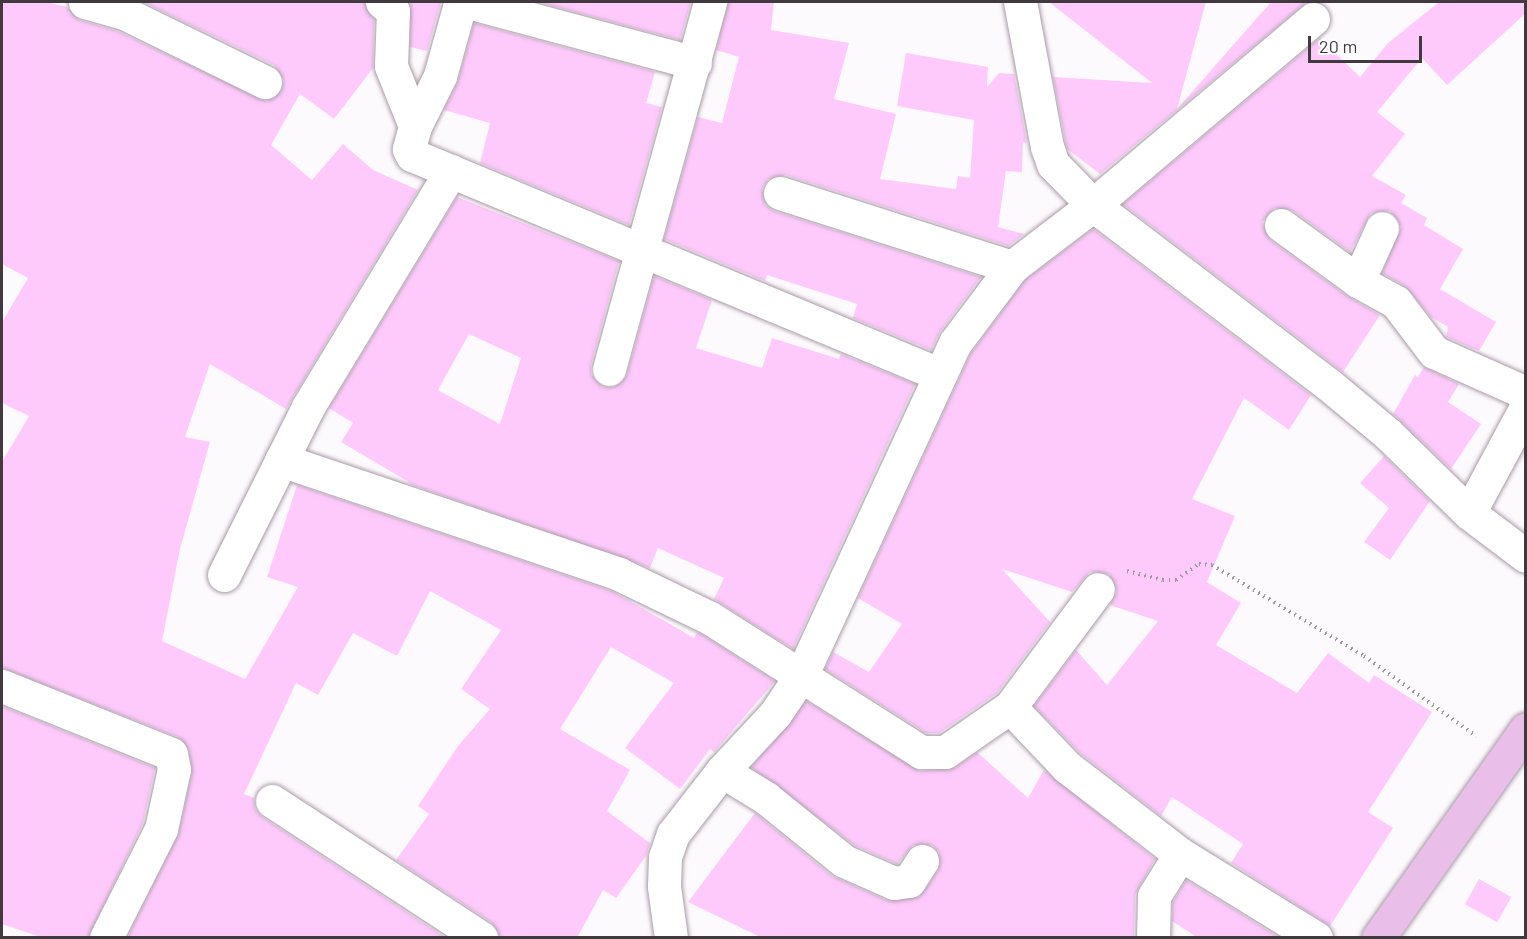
<!DOCTYPE html>
<html>
<head>
<meta charset="utf-8">
<style>
  body { margin:0 }
  #map { position:relative; width:1527px; height:939px; overflow:hidden; background:#fdfafd; font-family:Barlow,sans-serif }
  div>[style] { position:absolute }
  [style*='--x'] { left:calc(var(--x)*1px); top:calc(var(--y)*1px); width:calc(var(--w)*1px); rotate:calc(var(--a)*1deg) }
  .building>* { inset:0; background:#fecafc; transform-origin:0 0 }
  .path>* { height:4px; margin-top:-2px; transform-origin:0; background:repeating-linear-gradient(90deg,#9e9a9e 0 1.5px,transparent 0 6px) }
  .roads { filter:drop-shadow(0 0 2px #a99ba8) drop-shadow(0 0 2px #a99ba8) }
  .minor>* { height:33px; margin:-16.5px; padding:0 16.5px; transform-origin:16.5px; border-radius:16.5px; background:#fff }
  .major>* { height:33px; margin:-16.5px; padding:0 16.5px; transform-origin:16.5px; border-radius:16.5px; background:#e9bee8 }
  span { translate:-50% -50%; white-space:nowrap; text-align:center; line-height:1.15; -webkit-text-stroke:6px #fff; paint-order:stroke }
  .frame { position:absolute; inset:0; border:3px solid #403a3f; pointer-events:none }
  .scale { position:absolute; left:1308px; top:36px; width:114px; height:27px; box-sizing:border-box; border:3px solid #403a3f; border-top:0; padding-left:8px; font-size:18px; line-height:21px; white-space:nowrap; color:#403a3f; -webkit-text-stroke:4px #fff; paint-order:stroke }
</style>
</head>
<body>
<div id="map">
  <div class="building">
    <i style="clip-path:polygon(2px 2px,47px 2px,67px 7px,79px 20px,117px 31px,266px 101px,282px 90px,284px 80px,274px 65px,143px 2px,364px 2px,374px 20px,373px 68px,334px 119px,300px 94px,271px 145px,312px 180px,343px 144px,373px 170px,418px 190px,286px 409px,210px 364px,185px 437px,210px 442px,180px 549px,162px 641px,245px 679px,298px 587px,267px 577px,297px 485px,612px 591px,694px 638px,697px 632px,701px 634px,775px 681px,714px 752px,710px 749px,680px 789px,625px 748px,674px 683px,611px 647px,560px 729px,630px 770px,607px 811px,650px 843px,646px 856px,616px 898px,603px 890px,577px 938px,499px 938px,491px 922px,396px 860px,429px 814px,418px 806px,458px 746px,490px 709px,461px 689px,501px 630px,430px 591px,397px 656px,353px 633px,318px 695px,296px 683px,244px 794px,254px 798px,255px 809px,262px 817px,446px 938px,127px 938px,179px 833px,192px 773px,189px 750px,178px 737px,2px 668px,2px 462px,29px 416px,2px 403px,2px 322px,28px 278px,2px 264px)"></i>
    <i style="clip-path:polygon(409px 2px,441px 2px,427px 51px,410px 47px)"></i>
    <i style="clip-path:polygon(538px 2px,691px 2px,680px 40px)"></i>
    <i style="clip-path:polygon(728px 2px,774px 2px,771px 30px,849px 43px,834px 99px,896px 114px,880px 179px,956px 189px,958px 176px,970px 178px,974px 120px,897px 106px,906px 53px,988px 67px,987px 87px,999px 73px,1014px 74px,1027px 143px,1023px 142px,1022px 172px,1006px 171px,998px 227px,1024px 234px,1008px 246px,786px 175px,768px 179px,762px 188px,766px 205px,774px 211px,981px 277px,940px 332px,931px 350px,853px 318px,857px 304px,767px 275px,765px 281px,664px 239px,698px 117px,722px 123px,739px 57px,716px 50px)"></i>
    <i style="clip-path:polygon(1049px 2px,1206px 2px,1177px 109px,1271px 2px,1307px 2px,1100px 174px,1067px 149px,1053px 77px,1152px 83px)"></i>
    <i style="clip-path:polygon(1439px 2px,1526px 2px,1526px 13px,1447px 85px,1422px 58px,1377px 112px,1405px 134px,1372px 176px,1406px 195px,1401px 203px,1427px 218px,1424px 225px,1463px 249px,1440px 289px,1496px 322px,1479px 351px,1446px 337px,1448px 327px,1431px 317px,1405px 286px,1382px 273px,1401px 227px,1390px 211px,1371px 213px,1350px 252px,1292px 210px,1274px 208px,1262px 222px,1270px 240px,1347px 296px,1380px 315px,1343px 372px,1123px 204px,1320px 38px,1360px 77px,1388px 43px)"></i>
    <i style="clip-path:polygon(474px 23px,655px 72px,646px 103px,662px 107px,629px 225px,480px 163px,490px 123px,444px 110px,458px 81px)"></i>
    <i style="clip-path:polygon(evenodd,457px 197px,619px 261px,591px 365px,591px 374px,603px 387px,614px 387px,627px 375px,654px 276px,712px 300px,696px 348px,762px 368px,772px 338px,839px 359px,841px 354px,915px 384px,793px 649px,714px 599px,724px 578px,658px 548px,650px 568px,407px 483px,412px 484px,341px 442px,353px 423px,329px 408px,457px 197px,469px 334px,521px 358px,500px 424px,438px 390px,469px 334px)"></i>
    <i style="clip-path:polygon(1093px 229px,1311px 395px,1289px 430px,1244px 398px,1192px 499px,1235px 516px,1207px 582px,1241px 603px,1216px 645px,1297px 693px,1328px 653px,1369px 683px,1374px 675px,1432px 712px,1368px 812px,1393px 828px,1330px 926px,1231px 863px,1243px 844px,1172px 797px,1161px 816px,1080px 753px,1034px 706px,1076px 650px,1107px 685px,1158px 621px,1110px 605px,1117px 591px,1109px 574px,1090px 572px,1072px 592px,1002px 569px,1050px 622px,997px 693px,939px 733px,926px 733px,825px 669px,833px 652px,869px 672px,902px 624px,858px 598px,971px 353px,1025px 280px)"></i>
    <i style="clip-path:polygon(1424px 367px,1459px 384px,1448px 402px,1481px 424px,1451px 469px,1393px 414px,1415px 375px,1418px 377px)"></i>
    <i style="clip-path:polygon(1384px 456px,1430px 501px,1390px 560px,1364px 542px,1389px 508px,1360px 483px)"></i>
    <i style="clip-path:polygon(806px 701px,920px 771px,955px 768px,977px 752px,1028px 798px,1044px 770px,1155px 859px,1135px 895px,1134px 938px,762px 938px,688px 902px,755px 813px,832px 876px,886px 900px,919px 897px,938px 871px,939px 853px,932px 845px,913px 845px,897px 864px,854px 845px,751px 767px)"></i>
    <i style="clip-path:polygon(2px 706px,155px 768px,143px 823px,88px 938px,43px 938px,2px 924px)"></i>
    <i style="left:1479px;top:879px;width:37px;height:29px;rotate:29deg"></i>
    <i style="clip-path:polygon(1186px 880px,1280px 938px,1198px 938px,1172px 921px,1173px 902px)"></i>
  </div>
  <div class="path">
    <i style="--x:1127;--y:571;--w:37;--a:14"></i>
    <i style="--x:1163;--y:580;--w:13;--a:0"></i>
    <i style="--x:1176;--y:580;--w:28;--a:-35"></i>
    <i style="--x:1199;--y:564;--w:13;--a:4"></i>
    <i style="--x:1212;--y:565;--w:177;--a:30.9"></i>
    <i style="--x:1364;--y:656;--w:138;--a:35.5"></i>
  </div>
  <div class="roads">
    <div class="minor">
      <i style="--x:85;--y:2;--w:41;--a:15.8"></i>
      <i style="--x:124;--y:13;--w:157;--a:26.1"></i>
      <i style="--x:382;--y:2;--w:14;--a:39"></i>
      <i style="--x:393;--y:11;--w:55;--a:92.1"></i>
      <i style="--x:391;--y:66;--w:65;--a:68.2"></i>
      <i style="--x:415;--y:126;--w:24;--a:105"></i>
      <i style="--x:409;--y:149;--w:7;--a:63"></i>
      <i style="--x:412;--y:155;--w:571;--a:22.57"></i>
      <i style="--x:1313;--y:19;--w:288;--a:139.8"></i>
      <i style="--x:1093;--y:205;--w:295;--a:37.3"></i>
      <i style="--x:1328;--y:384;--w:78;--a:39.8"></i>
      <i style="--x:1388;--y:434;--w:113;--a:44.3"></i>
      <i style="--x:1469;--y:513;--w:71;--a:37"></i>
      <i style="--x:415;--y:126;--w:56;--a:-63.4"></i>
      <i style="--x:440;--y:76;--w:75;--a:-74.5"></i>
      <i style="--x:460;--y:4;--w:8;--a:-14"></i>
      <i style="--x:468;--y:2;--w:235;--a:15"></i>
      <i style="--x:780;--y:193;--w:244;--a:17.7"></i>
      <i style="--x:1281;--y:225;--w:95;--a:36"></i>
      <i style="--x:1358;--y:281;--w:43;--a:28.9"></i>
      <i style="--x:1396;--y:302;--w:63;--a:52.8"></i>
      <i style="--x:1434;--y:352;--w:98;--a:24"></i>
      <i style="--x:1524;--y:392;--w:5;--a:68"></i>
      <i style="--x:1358;--y:281;--w:58;--a:-65.6"></i>
      <i style="--x:609;--y:369;--w:381;--a:-74.6"></i>
      <i style="--x:281;--y:460;--w:357;--a:18.6"></i>
      <i style="--x:619;--y:574;--w:101;--a:25.8"></i>
      <i style="--x:710;--y:618;--w:250;--a:32.4"></i>
      <i style="--x:921;--y:752;--w:24;--a:0"></i>
      <i style="--x:945;--y:752;--w:79;--a:-34.7"></i>
      <i style="--x:1010;--y:707;--w:147;--a:-53.3"></i>
      <i style="--x:1469;--y:513;--w:120;--a:-61.7"></i>
      <i style="--x:224;--y:575;--w:188;--a:-63.4"></i>
      <i style="--x:308;--y:407;--w:276;--a:-58.8"></i>
      <i style="--x:2;--y:686;--w:182;--a:21.9"></i>
      <i style="--x:171;--y:754;--w:15;--a:79"></i>
      <i style="--x:174;--y:769;--w:61;--a:102.2"></i>
      <i style="--x:161;--y:829;--w:122;--a:116.8"></i>
      <i style="--x:1010;--y:707;--w:83;--a:46.5"></i>
      <i style="--x:1067;--y:767;--w:143;--a:37.6"></i>
      <i style="--x:1180;--y:854;--w:160;--a:31.7"></i>
      <i style="--x:722;--y:771;--w:52;--a:31.5"></i>
      <i style="--x:766;--y:798;--w:100;--a:38.9"></i>
      <i style="--x:844;--y:861;--w:55;--a:23.7"></i>
      <i style="--x:894;--y:883;--w:15;--a:-8"></i>
      <i style="--x:909;--y:881;--w:24;--a:-57"></i>
      <i style="--x:272;--y:801;--w:250;--a:33.2"></i>
      <i style="--x:671;--y:938;--w:52;--a:-97.7"></i>
      <i style="--x:664;--y:886;--w:29;--a:-88"></i>
      <i style="--x:665;--y:857;--w:24;--a:-71"></i>
      <i style="--x:673;--y:834;--w:80;--a:-52.1"></i>
      <i style="--x:722;--y:771;--w:78;--a:-47.1"></i>
      <i style="--x:775;--y:714;--w:48;--a:-56"></i>
      <i style="--x:802;--y:674;--w:365;--a:-65.2"></i>
      <i style="--x:955;--y:343;--w:95;--a:-53.1"></i>
      <i style="--x:1012;--y:267;--w:102;--a:-37.4"></i>
      <i style="--x:1093;--y:205;--w:57;--a:-134.3"></i>
      <i style="--x:1053;--y:164;--w:18;--a:-109"></i>
      <i style="--x:1047;--y:147;--w:147;--a:-100.5"></i>
      <i style="--x:1153;--y:938;--w:42;--a:-88.6"></i>
      <i style="--x:1154;--y:896;--w:49;--a:-58.2"></i>
    </div>
    <div class="major">
      <i style="--x:1378;--y:938;--w:256;--a:-54.7"></i>
    </div>
  </div>
  <div class="frame"></div>
  <div class="scale">20 m</div>
</div>
</body>
</html>
